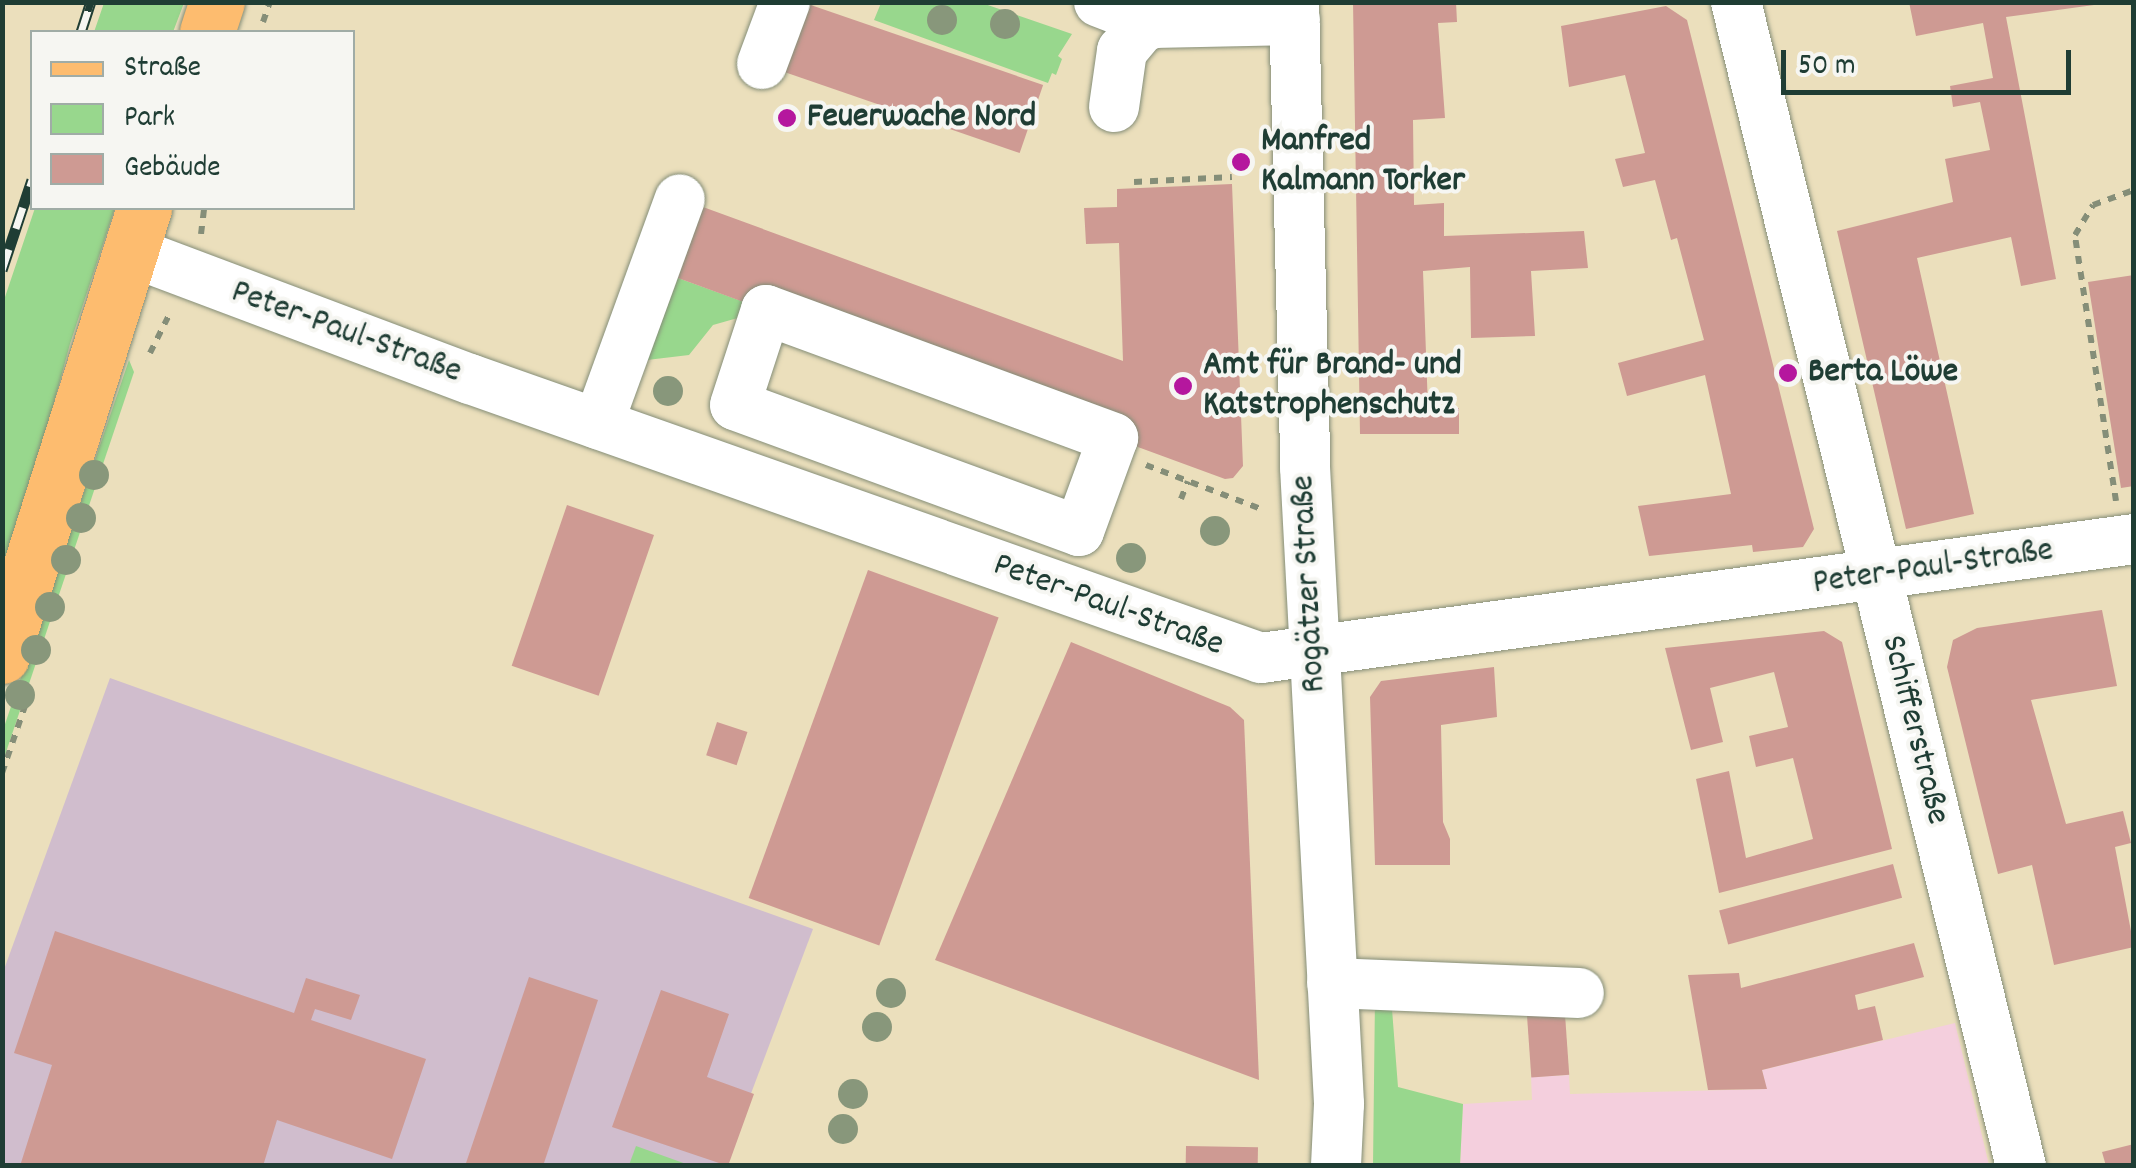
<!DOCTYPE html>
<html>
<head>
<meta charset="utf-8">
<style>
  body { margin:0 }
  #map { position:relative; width:2136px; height:1168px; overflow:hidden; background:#ebdfbc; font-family:Dekko,sans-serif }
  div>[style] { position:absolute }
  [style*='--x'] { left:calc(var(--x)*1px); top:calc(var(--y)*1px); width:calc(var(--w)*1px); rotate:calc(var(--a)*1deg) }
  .built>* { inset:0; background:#f4cfdd }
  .industrial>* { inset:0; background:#d0bdcd }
  .green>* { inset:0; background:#98d78d }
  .building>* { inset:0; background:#ce9a93; transform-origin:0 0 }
  .path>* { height:6px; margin-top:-3px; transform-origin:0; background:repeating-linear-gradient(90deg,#858e78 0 8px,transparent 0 16px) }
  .roads { filter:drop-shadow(0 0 2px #858e78) drop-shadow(0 0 2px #858e78) }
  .minor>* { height:50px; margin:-25px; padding:0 25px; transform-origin:25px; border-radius:25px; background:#fff }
  .major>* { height:55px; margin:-27.5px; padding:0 27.5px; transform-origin:27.5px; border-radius:27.5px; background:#fdbc6f }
  .rail>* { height:11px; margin-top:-5.5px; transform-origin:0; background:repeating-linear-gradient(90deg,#f6f6f2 0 22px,#1f3d34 0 44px); box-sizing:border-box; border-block:2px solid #1f3d34 }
  .trees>* { width:30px; height:30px; margin:-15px; border-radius:50%; background:#88977b }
  .dots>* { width:28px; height:28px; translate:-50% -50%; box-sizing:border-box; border:5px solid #f6f6f2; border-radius:50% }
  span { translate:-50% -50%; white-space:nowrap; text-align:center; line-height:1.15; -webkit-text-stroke:8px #f6f6f2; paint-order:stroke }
  .poi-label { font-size:35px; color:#1f3d34; font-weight:700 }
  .left { translate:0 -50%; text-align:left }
  .street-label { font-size:35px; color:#1f3d34 }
  .frame { position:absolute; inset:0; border:5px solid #1f3d34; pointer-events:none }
  .legend { position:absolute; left:30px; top:30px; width:325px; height:180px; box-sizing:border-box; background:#f6f6f2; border:2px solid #a0aca6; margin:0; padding:12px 18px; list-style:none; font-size:30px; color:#1f3d34 }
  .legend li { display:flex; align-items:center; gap:20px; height:50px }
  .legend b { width:50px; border:2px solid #a0aca6 }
  .scale { position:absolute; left:1781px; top:50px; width:290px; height:45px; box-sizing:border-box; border:5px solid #1f3d34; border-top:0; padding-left:12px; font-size:30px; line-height:35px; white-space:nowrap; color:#1f3d34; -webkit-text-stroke:8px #f6f6f2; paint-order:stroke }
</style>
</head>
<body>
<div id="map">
  <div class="built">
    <i style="clip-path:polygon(1955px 1023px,1989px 1165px,1460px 1166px,1463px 1104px,1532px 1100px,1531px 1077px,1569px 1075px,1570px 1094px,1766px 1089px,1762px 1070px)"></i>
  </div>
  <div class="industrial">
    <i style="clip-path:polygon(110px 678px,813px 929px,724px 1165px,3px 1165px,2px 975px)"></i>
  </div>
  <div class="green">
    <i style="clip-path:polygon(104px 3px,104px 2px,184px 3px,173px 32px,94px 32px)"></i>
    <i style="clip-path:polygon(881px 3px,982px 3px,1072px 34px,1058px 56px,1062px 59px,1056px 75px,1052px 73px,1048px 83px,874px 20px)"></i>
    <i style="clip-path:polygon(35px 208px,115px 208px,70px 344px,3px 591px,3px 303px)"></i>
    <i style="clip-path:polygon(678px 278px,766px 310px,713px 325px,689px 355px,647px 360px)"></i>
    <i style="clip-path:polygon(129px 360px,134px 372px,3px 761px,3px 730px)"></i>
    <i style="clip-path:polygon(1391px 996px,1398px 1087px,1463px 1104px,1460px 1165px,1373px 1166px,1375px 997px)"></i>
    <i style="clip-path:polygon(636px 1146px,689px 1165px,629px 1165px)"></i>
  </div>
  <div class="building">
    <i style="left:802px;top:2px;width:255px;height:72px;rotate:19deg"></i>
    <i style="clip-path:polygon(1353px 2px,1456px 2px,1457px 22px,1438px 23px,1445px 118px,1413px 120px,1414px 205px,1444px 203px,1444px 236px,1584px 231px,1588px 268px,1531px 271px,1535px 336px,1471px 338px,1470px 267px,1423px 271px,1428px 408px,1459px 408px,1459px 434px,1360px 434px)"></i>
    <i style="clip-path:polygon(1909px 2px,2094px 5px,2006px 17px,2056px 279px,2021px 286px,2011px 237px,1917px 258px,1974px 514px,1906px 529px,1837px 231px,1953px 202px,1945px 159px,1990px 150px,1980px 102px,1953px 107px,1950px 86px,1993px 78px,1983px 23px,1916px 36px)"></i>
    <i style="clip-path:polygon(1666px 6px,1687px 20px,1814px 529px,1803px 547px,1753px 552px,1752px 545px,1649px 556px,1638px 506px,1731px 494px,1705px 375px,1627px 396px,1618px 363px,1704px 340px,1677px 238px,1671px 240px,1655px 180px,1623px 187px,1615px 159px,1645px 153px,1625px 75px,1569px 87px,1561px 26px)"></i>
    <i style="clip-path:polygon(1232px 184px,1243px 466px,1233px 478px,1225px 479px,678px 278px,703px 207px,1123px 361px,1119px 243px,1086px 244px,1084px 208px,1117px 207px,1117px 189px)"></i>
    <i style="clip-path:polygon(2134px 275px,2134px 486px,2121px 488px,2088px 282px)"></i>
    <i style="left:567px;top:505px;width:92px;height:170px;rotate:19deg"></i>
    <i style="left:868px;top:570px;width:139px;height:349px;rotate:20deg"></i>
    <i style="clip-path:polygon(2102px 610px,2117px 686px,2031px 700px,2066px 824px,2123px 811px,2131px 843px,2115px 847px,2134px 947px,2054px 965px,2032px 865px,1998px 874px,1947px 667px,1953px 640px,1977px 628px)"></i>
    <i style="clip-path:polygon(1824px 631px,1842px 642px,1892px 849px,1719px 893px,1696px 779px,1729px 771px,1746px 858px,1813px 839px,1793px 758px,1756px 767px,1749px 736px,1788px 727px,1774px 672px,1710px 688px,1723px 742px,1691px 750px,1665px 648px)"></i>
    <i style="clip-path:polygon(1071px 642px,1230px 707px,1244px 720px,1259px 1080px,935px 960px)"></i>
    <i style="clip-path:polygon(1494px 667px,1497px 717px,1441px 725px,1443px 822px,1450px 839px,1450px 865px,1375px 865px,1370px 697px,1381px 681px)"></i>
    <i style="left:717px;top:722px;width:32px;height:35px;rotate:18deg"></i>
    <i style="left:1893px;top:864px;width:35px;height:180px;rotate:75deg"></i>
    <i style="clip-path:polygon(55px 931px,294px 1013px,306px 978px,360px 995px,351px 1020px,315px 1009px,311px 1020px,426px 1059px,392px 1159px,277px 1120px,263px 1166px,20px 1166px,52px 1065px,14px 1053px)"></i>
    <i style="clip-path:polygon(1914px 943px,1924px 977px,1855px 995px,1858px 1010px,1875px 1006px,1883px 1040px,1762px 1070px,1767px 1089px,1708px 1090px,1688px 975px,1739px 973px,1741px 988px)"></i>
    <i style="clip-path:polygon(529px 977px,598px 1000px,543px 1166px,465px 1166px)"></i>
    <i style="clip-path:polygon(661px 990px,729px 1014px,707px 1077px,754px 1094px,728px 1166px,612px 1127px)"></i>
    <i style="left:1564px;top:1000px;width:75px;height:38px;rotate:86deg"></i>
    <i style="clip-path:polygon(2134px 1144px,2134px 1166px,2106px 1166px,2102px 1152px)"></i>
    <i style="left:1186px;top:1146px;width:72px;height:20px;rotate:1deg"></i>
  </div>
  <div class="path">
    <i style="--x:263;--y:22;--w:21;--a:-71"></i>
    <i style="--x:1134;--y:182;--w:98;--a:-2.9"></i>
    <i style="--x:201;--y:234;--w:26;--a:-83"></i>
    <i style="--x:150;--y:353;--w:47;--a:-63.4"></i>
    <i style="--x:1146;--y:465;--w:126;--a:20.9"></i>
    <i style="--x:1181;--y:499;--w:19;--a:-69"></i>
    <i style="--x:2116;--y:501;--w:269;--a:-98.8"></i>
    <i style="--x:2075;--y:235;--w:35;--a:-59"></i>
    <i style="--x:2093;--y:205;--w:44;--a:-20.1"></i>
    <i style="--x:2;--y:773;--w:83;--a:-71.1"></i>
  </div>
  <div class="roads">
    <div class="minor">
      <i style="--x:1099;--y:2;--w:59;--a:20.9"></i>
      <i style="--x:1294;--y:2;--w:465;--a:88.6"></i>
      <i style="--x:1305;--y:467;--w:638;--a:86.94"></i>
      <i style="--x:1339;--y:1104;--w:62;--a:92.8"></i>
      <i style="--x:1736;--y:2;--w:1198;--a:76.24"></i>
      <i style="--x:762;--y:64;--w:66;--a:-69.6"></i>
      <i style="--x:1114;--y:107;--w:57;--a:-81.9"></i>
      <i style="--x:1122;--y:51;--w:30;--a:-50"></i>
      <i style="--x:1141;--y:28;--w:14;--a:-21"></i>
      <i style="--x:1154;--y:23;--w:141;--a:-1.2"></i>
      <i style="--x:129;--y:251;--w:364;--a:20.6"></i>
      <i style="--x:470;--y:379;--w:839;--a:19.43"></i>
      <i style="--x:1261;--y:658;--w:881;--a:-7.76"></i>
      <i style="--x:766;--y:310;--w:370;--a:20.2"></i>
      <i style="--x:1113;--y:438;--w:99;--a:110.1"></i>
      <i style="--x:1079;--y:531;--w:366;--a:-159.9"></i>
      <i style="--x:735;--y:405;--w:100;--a:-71.9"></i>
      <i style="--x:598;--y:424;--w:239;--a:-70"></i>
      <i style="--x:1332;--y:983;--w:247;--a:2.3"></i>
    </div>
    <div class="major">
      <i style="--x:207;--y:32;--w:32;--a:-72"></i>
      <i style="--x:2;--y:656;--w:470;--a:-72.4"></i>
    </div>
  </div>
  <div class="rail">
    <i style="--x:81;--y:32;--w:32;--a:-72"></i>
    <i style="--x:2;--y:270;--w:95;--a:-71.6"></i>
  </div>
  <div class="trees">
    <i style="left:942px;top:20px"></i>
    <i style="left:1005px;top:24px"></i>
    <i style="left:668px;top:391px"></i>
    <i style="left:94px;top:475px"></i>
    <i style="left:81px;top:518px"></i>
    <i style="left:1215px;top:531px"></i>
    <i style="left:1131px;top:558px"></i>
    <i style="left:66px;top:560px"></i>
    <i style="left:50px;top:607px"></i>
    <i style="left:36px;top:650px"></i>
    <i style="left:20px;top:695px"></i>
    <i style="left:891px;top:993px"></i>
    <i style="left:877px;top:1027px"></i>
    <i style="left:853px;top:1094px"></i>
    <i style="left:843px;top:1129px"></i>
  </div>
  <div class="dots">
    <i style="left:787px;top:118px;background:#b5179e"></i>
    <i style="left:1241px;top:162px;background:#b5179e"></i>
    <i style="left:1788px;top:373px;background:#b5179e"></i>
    <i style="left:1183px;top:386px;background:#b5179e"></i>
  </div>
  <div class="poi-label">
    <span class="left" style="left:807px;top:118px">Feuerwache Nord</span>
    <span class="left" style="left:1261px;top:162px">Manfred<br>Kalmann Torker</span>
    <span class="left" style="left:1203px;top:386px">Amt für Brand- und<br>Katstrophenschutz</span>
    <span class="left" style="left:1808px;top:373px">Berta Löwe</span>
  </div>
  <div class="street-label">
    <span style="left:346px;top:333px;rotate:20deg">Peter-Paul-Straße</span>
    <span style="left:1933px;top:568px;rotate:-8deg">Peter-Paul-Straße</span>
    <span style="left:1310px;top:584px;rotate:-93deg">Rogätzer Straße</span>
    <span style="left:1108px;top:606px;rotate:20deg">Peter-Paul-Straße</span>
    <span style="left:1914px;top:730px;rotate:76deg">Schifferstraße</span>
  </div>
  <div class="frame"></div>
  <ul class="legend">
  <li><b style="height:12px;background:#fdbc6f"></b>Straße</li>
  <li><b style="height:28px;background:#98d78d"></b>Park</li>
  <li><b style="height:28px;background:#ce9a93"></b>Gebäude</li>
  </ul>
  <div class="scale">50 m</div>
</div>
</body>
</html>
